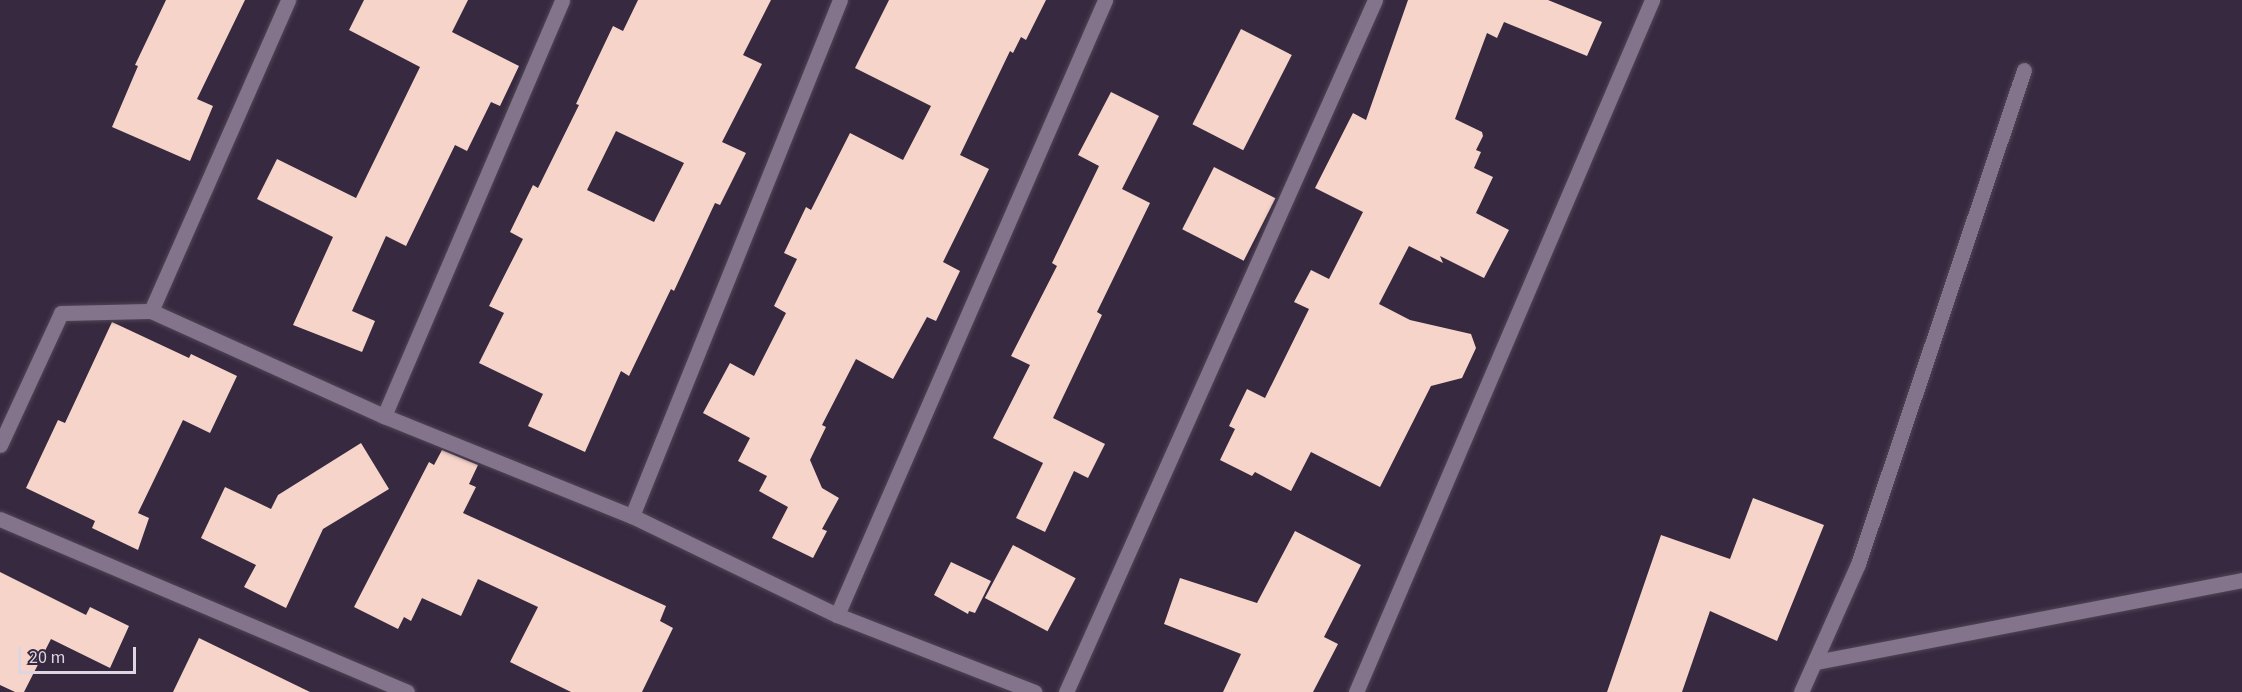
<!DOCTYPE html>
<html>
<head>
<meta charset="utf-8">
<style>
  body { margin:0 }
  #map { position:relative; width:2242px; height:692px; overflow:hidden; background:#37293f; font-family:"Source Sans 3",sans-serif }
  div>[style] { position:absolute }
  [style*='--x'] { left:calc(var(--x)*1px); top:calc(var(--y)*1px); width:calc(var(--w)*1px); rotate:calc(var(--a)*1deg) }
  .building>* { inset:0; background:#f6d4c9; transform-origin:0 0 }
  .roads { filter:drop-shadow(0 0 2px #504556) drop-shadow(0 0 2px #504556) }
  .minor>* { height:15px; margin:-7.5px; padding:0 7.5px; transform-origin:7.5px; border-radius:7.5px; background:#83738b }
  span { translate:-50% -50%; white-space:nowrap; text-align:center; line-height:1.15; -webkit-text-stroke:6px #37293f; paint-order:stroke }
  .scale { position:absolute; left:18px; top:647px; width:118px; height:27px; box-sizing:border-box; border:3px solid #ddd5e2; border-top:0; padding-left:8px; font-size:18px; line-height:21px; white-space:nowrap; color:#ddd5e2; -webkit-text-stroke:4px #37293f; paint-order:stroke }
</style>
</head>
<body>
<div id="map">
  <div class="building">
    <i style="clip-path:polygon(166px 0,245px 0,197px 99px,213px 106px,190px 161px,112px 127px,138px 66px,135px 65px)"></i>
    <i style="clip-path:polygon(364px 0,468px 0,452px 32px,519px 66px,500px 106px,491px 102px,467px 151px,455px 145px,406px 246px,386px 236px,352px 311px,375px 321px,362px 352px,293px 325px,333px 237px,257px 199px,277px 159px,356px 198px,420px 67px,349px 30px)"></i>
    <i style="clip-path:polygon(evenodd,638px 0,771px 0,743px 55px,762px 64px,722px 142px,746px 153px,720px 205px,715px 203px,674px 291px,671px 289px,629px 376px,621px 371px,585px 452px,528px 426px,543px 394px,479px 363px,504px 313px,489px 306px,523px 239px,510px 232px,533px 185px,538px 188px,579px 105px,576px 104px,613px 26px,623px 31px,638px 0,616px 131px,684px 163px,654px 222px,587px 190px,616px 131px)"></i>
    <i style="clip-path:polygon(889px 0,1046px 0,1026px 40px,1021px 37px,1013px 53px,1010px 51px,960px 155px,989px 169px,943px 262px,960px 271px,936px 321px,927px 317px,893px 379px,856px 359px,822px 425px,826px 427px,810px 460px,822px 488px,839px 498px,822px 529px,827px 531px,813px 558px,772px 538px,788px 507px,759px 491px,767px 476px,738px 461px,750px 438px,703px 413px,730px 363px,754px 376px,786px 313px,774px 306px,797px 259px,784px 253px,806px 207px,811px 210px,850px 133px,903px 160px,931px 106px,855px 68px)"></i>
    <i style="clip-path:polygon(1408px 0,1548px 0,1602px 22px,1587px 56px,1504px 22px,1497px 38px,1487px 33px,1455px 119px,1482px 132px,1483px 136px,1476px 150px,1481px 152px,1474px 168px,1493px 177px,1476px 213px,1509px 230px,1484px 278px,1440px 256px,1443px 263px,1409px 246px,1379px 304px,1410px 320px,1471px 334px,1476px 348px,1462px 378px,1431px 386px,1380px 487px,1311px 452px,1291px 491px,1255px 472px,1252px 476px,1220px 460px,1235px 429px,1229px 426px,1247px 389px,1265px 398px,1309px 309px,1294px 302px,1311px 270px,1329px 279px,1363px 212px,1315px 188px,1353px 113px,1366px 120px)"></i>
    <i style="left:1241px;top:29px;width:57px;height:107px;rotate:27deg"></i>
    <i style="clip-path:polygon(1111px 92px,1159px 116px,1122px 189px,1150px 203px,1097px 312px,1102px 315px,1053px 418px,1105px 444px,1088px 478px,1074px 471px,1045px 532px,1016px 518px,1043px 463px,993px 438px,1030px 365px,1011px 356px,1057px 266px,1052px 263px,1099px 166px,1078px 155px)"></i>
    <i style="left:1214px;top:167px;width:69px;height:70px;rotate:27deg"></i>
    <i style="clip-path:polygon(112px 322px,189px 358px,191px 354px,237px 376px,210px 433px,183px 420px,138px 513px,149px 518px,138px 550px,92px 528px,95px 521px,26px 488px,58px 420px,65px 423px)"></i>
    <i style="clip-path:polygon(361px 443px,389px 489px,323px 529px,286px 608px,244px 587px,256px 565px,201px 538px,225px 487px,271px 509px,278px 495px)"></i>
    <i style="clip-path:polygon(442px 450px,478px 465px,469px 484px,476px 487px,463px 513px,666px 606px,660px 621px,673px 628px,642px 692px,571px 692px,510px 662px,538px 607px,478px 579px,461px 616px,422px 598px,411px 621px,404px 617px,398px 629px,354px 607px,429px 462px,434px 465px)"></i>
    <i style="clip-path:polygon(1753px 498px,1824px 525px,1777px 641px,1710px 611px,1682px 692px,1607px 692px,1661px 535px,1730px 559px)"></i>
    <i style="clip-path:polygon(1295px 531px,1361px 565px,1324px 637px,1338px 644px,1313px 692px,1223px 692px,1241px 654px,1164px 624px,1180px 578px,1257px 603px)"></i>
    <i style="left:1013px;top:545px;width:71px;height:60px;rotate:28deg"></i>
    <i style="clip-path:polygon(951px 562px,991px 581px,975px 613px,969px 611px,968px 614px,934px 595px)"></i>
    <i style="clip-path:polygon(0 572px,86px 615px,90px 607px,129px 626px,110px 668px,51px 639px,24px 692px,15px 692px,0 685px)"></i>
    <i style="clip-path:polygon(199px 638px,310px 692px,173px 692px)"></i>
  </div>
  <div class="roads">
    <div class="minor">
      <i style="--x:151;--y:311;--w:256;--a:24.3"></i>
      <i style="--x:384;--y:416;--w:267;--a:22"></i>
      <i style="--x:632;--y:516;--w:228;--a:25.8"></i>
      <i style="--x:837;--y:615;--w:212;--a:21.3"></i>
      <i style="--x:384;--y:416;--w:452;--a:-66.8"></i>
      <i style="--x:0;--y:445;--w:145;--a:-65.2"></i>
      <i style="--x:61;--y:313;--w:90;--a:-1.3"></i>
      <i style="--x:151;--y:311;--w:340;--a:-66.2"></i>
      <i style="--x:632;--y:516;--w:556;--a:-68.05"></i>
      <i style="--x:0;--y:519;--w:442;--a:23"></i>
      <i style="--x:837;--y:615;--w:671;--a:-66.45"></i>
      <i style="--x:1816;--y:662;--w:434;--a:-10.9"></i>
      <i style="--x:1066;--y:692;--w:758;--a:-65.94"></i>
      <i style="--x:1356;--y:692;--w:753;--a:-66.84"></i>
      <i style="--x:1801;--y:692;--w:140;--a:-66"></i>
      <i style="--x:1858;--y:564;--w:521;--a:-71.43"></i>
    </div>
  </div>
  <div class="scale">20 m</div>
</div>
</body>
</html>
